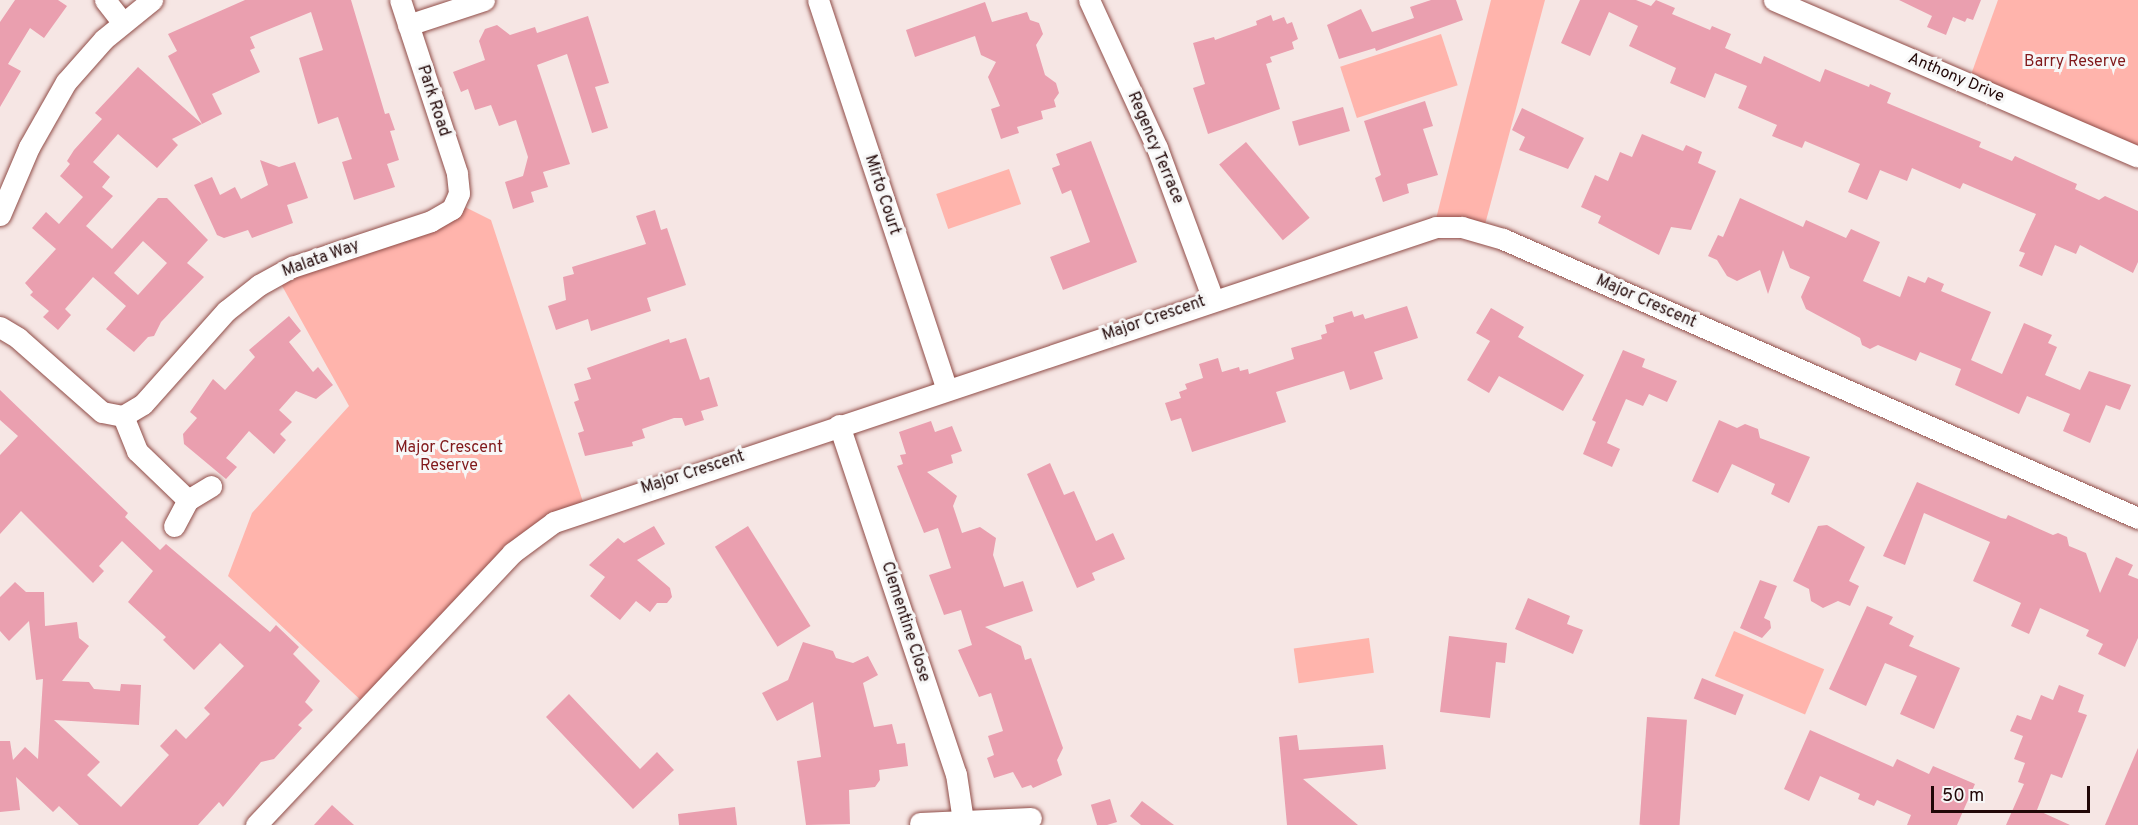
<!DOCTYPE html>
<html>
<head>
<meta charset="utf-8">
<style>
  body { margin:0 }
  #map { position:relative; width:2138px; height:825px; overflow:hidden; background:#f6e6e4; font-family:Overpass,sans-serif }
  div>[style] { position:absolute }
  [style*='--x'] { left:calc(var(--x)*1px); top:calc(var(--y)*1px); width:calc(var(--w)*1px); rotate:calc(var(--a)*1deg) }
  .green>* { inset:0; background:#ffb4ac; transform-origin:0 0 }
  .building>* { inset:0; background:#ea9faf; transform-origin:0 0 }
  .roads { filter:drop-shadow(0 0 2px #904d48) drop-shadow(0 0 2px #904d48) }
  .street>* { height:21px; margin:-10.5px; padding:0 10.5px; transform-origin:10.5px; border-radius:10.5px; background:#fff }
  span { translate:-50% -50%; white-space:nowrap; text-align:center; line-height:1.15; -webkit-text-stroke:6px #f7f7f7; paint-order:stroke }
  .park-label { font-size:16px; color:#80181a }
  .street-label { font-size:16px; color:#210707 }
  .scale { position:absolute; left:1931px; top:786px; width:159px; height:27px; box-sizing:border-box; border:3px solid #210707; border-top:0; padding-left:8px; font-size:18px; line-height:21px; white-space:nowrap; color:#210707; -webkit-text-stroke:4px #f7f7f7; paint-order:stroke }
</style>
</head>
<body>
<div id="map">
  <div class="green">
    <i style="clip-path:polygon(1491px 0,1545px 0,1483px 232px,1434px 227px)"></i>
    <i style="clip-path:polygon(1998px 0,2138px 0,2138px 158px,1968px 83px)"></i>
    <i style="left:1441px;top:34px;width:54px;height:106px;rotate:72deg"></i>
    <i style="left:1009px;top:169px;width:37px;height:77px;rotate:71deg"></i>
    <i style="clip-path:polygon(457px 203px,491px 220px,585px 508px,554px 522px,367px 706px,228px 576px,252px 513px,349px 406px,276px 275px)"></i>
    <i style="left:1734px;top:631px;width:98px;height:49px;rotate:23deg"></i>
    <i style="left:1369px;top:638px;width:35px;height:76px;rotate:82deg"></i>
  </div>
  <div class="building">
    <i style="clip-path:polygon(15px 0,58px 0,67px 6px,44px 38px,30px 28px,8px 64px,21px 71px,0 107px,0 22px)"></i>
    <i style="clip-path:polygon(245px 0,351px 0,385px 114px,389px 113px,395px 130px,390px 131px,399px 160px,387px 164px,395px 187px,354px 200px,342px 162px,352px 159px,338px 117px,318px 124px,299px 58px,323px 50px,311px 12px,250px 37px,255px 48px,250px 50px,260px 72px,212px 94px,222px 114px,202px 124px,168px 56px,177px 51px,168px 34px)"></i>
    <i style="clip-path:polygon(1431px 0,1456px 0,1463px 20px,1376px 51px,1375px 48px,1339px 59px,1327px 25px,1361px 9px,1372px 32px,1414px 18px,1410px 7px)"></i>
    <i style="clip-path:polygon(1580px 0,1636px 0,1651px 6px,1656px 0,1675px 8px,1672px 14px,1710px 30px,1712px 26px,1731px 34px,1725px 48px,1761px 64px,1764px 56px,1820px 82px,1825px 69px,1869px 87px,1870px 84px,1891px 93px,1887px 103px,1981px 142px,1979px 147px,2012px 161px,2015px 156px,2061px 177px,2077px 184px,2075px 189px,2099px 200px,2105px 196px,2138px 211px,2138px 262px,2133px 273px,2080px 245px,2076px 254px,2055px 245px,2042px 276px,2019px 266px,2025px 253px,2019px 251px,2036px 214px,1963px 183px,1960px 189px,1912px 168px,1907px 181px,1880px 170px,1867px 200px,1848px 192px,1860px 164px,1805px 141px,1802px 148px,1772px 136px,1777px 125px,1738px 108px,1747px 86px,1715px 73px,1705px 98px,1670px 83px,1676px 68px,1629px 46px,1638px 26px,1609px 12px,1590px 56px,1561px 43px)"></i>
    <i style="clip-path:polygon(1899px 0,1981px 0,1973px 20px,1967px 18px,1965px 22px,1953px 17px,1946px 35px,1927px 27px,1932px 16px)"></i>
    <i style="clip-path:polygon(985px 2px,992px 22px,1027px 12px,1030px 20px,1039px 23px,1043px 34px,1036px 45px,1045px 75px,1056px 83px,1059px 93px,1054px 100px,1056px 107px,1041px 111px,1043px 119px,1017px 127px,1019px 133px,1001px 139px,991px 109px,1000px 106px,988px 77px,996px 62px,981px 55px,975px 36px,915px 57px,906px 30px)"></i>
    <i style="clip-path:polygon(1271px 15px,1273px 21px,1284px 17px,1287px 24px,1292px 22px,1298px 39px,1292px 42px,1294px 49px,1270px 57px,1272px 62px,1266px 64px,1280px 109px,1208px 134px,1193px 88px,1205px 84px,1193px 43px,1214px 37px,1215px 40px,1257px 25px,1256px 21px)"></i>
    <i style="clip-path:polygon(588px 16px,609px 83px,595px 87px,608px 128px,592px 133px,567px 54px,537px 65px,570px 164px,543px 172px,548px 187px,531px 192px,534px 202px,513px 209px,505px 182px,523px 176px,528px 157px,516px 120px,499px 126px,491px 105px,475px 110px,468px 89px,461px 92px,453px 72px,485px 60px,479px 41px,485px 29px,497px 25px,510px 35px,535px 27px,537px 33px)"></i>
    <i style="clip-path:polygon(evenodd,138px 67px,202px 124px,172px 139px,178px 145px,157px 168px,118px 134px,93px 162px,110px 177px,102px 187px,113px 196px,86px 226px,112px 249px,158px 198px,167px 198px,208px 240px,187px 263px,204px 277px,161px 322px,154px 336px,148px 337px,134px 352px,106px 329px,126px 306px,93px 277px,65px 309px,71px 315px,58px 330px,43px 317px,49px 311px,30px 295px,33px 292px,25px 283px,56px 249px,32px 228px,46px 212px,59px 224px,83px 197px,60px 176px,70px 164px,67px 161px,74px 150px,102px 119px,95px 113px,138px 67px,143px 241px,167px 263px,138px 295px,114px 273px,143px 241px)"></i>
    <i style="clip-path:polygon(1425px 101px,1433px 126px,1423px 129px,1438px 175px,1407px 184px,1409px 193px,1383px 202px,1375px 178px,1381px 175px,1364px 121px)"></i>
    <i style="left:1343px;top:107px;width:25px;height:53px;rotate:74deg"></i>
    <i style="clip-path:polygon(1522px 108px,1584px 138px,1568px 169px,1519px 150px,1525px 137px,1512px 130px)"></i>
    <i style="clip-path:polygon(1642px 134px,1683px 151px,1686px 145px,1702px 152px,1698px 163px,1716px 171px,1691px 230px,1671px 227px,1659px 255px,1598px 223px,1601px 216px,1581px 207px,1595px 175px,1608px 181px,1620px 152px,1632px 157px)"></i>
    <i style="clip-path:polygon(1091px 141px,1137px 262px,1063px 290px,1050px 257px,1090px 242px,1071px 190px,1062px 194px,1052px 168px,1060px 165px,1056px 154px)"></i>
    <i style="left:1246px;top:142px;width:99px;height:35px;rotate:50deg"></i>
    <i style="clip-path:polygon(260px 160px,279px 167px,295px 162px,308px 198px,287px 205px,293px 223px,252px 238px,248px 230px,224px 238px,217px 235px,194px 185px,212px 177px,220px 195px,235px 187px,241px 199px,268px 185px)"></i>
    <i style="clip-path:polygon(1740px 198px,1803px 227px,1806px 220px,1846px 238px,1851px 229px,1880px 242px,1863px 281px,1900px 297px,1908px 276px,1925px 283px,1928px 277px,1944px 284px,1941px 291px,1991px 312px,1971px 360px,2002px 374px,2024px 323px,2052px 335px,2048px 343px,2057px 347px,2045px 375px,2080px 390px,2089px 371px,2131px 385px,2120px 410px,2106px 405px,2090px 443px,2063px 431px,2070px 414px,2027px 396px,2019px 414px,1955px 385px,1961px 369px,1920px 352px,1916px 361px,1878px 345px,1870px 349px,1862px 345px,1860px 338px,1806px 309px,1801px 297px,1810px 277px,1790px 268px,1783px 250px,1768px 294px,1760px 270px,1737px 281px,1727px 276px,1717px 260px,1708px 256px,1718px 235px,1723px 237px)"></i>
    <i style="clip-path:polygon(655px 210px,661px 230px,667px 228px,686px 285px,647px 298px,651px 311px,591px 331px,588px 319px,556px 330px,548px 306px,566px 300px,563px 277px,574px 274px,572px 267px,646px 244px,636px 216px)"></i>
    <i style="clip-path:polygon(1407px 306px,1418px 338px,1374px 352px,1383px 379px,1350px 390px,1344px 371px,1276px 392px,1286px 422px,1192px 452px,1181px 418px,1171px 421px,1165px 403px,1181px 398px,1179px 392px,1187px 389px,1185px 384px,1203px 378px,1199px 364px,1218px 358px,1222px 372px,1239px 367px,1240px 371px,1248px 369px,1249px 374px,1294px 359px,1291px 348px,1322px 339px,1321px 335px,1327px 333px,1325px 325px,1334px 322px,1333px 317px,1352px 311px,1354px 317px,1363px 314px,1365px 319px)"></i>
    <i style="clip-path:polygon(1491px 308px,1524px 327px,1518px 337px,1584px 375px,1563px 411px,1499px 376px,1489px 393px,1467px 380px,1490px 341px,1476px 333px)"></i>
    <i style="clip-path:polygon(289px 316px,301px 331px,289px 342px,313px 372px,318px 367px,333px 385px,316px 399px,296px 391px,279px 410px,292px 422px,280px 434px,286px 440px,274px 454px,249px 431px,226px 458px,237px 467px,226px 479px,184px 444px,183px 434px,197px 418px,190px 412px,213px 379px,225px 390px,255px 357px,249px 350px)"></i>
    <i style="clip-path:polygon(686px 338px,700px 380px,709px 377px,718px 406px,701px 411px,704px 420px,685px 426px,682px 418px,674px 418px,642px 429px,645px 438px,632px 442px,633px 446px,585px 456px,578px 433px,584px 431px,574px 402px,579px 400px,574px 384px,591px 379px,587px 368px,669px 339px,670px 343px)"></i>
    <i style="clip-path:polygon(1623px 350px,1645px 359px,1642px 367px,1677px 381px,1667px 402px,1649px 394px,1643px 406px,1626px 399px,1607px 443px,1620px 449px,1612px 467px,1583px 454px,1596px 422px,1592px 420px)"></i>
    <i style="clip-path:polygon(0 390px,128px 513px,125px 517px,160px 550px,166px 544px,270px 632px,276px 625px,299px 647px,293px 654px,320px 681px,305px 702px,313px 710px,298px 725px,302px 728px,274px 759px,261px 762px,223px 807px,219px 802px,198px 825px,79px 825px,59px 806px,53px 812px,16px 777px,20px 810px,0 812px,0 741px,10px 741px,13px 760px,25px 747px,38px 759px,43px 679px,36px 680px,29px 621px,9px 641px,0 631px,0 597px,15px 582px,26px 592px,44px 592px,45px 626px,77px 622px,79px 638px,89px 646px,62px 681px,89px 682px,94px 689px,120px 691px,121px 684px,141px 685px,139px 725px,54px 720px,100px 762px,87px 775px,121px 807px,169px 755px,160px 746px,176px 729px,186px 739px,210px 714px,204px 708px,244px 666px,220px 643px,194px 670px,163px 640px,166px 637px,128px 602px,153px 571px,122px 541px,99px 566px,104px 571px,93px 583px,21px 511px,0 534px,0 455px,18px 436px,0 420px)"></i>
    <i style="clip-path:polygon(1719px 420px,1737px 428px,1745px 424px,1758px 429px,1760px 438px,1810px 457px,1789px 503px,1771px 494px,1775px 484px,1732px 464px,1718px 493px,1692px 481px)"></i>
    <i style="clip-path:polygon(931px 421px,935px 432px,952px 426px,962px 451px,951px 455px,953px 463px,927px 472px,957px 496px,953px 506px,962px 533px,980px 527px,996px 538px,993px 555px,1004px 587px,1023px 581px,1033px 611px,985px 627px,1021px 646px,1025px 660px,1031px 658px,1063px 748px,1057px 760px,1062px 775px,1033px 788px,1031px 785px,1022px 788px,1013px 772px,994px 778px,987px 758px,994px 755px,988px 736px,1003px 731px,991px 693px,979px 697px,958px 650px,972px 645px,961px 610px,944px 615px,929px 575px,951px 568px,938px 528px,924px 533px,897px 466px,903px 464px,900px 455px,906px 454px,899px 432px)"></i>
    <i style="clip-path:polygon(1050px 463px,1064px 495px,1074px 491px,1096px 541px,1113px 533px,1125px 559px,1092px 573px,1095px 580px,1077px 588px,1027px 474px)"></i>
    <i style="clip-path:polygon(1917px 482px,2001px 518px,2006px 519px,2008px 515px,2053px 535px,2058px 533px,2067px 537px,2069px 546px,2086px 553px,2100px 593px,2116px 557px,2133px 565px,2128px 575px,2138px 579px,2138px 638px,2125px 667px,2098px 654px,2103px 644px,2086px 636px,2089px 630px,2040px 608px,2029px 634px,2011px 626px,2021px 603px,1973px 581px,1990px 542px,1924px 513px,1905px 565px,1883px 556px)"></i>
    <i style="clip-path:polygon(1827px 525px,1865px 547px,1849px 581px,1859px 586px,1850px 606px,1838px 601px,1823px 608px,1811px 601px,1809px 589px,1793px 581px,1818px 526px)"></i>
    <i style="clip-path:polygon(654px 526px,665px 544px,637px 560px,670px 588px,672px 597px,667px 603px,657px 603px,650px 612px,636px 601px,620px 620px,590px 596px,605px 577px,589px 565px,618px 538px,624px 543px)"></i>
    <i style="left:748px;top:526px;width:118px;height:39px;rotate:58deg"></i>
    <i style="clip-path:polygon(1760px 580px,1777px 586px,1764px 618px,1770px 621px,1771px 628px,1762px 638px,1740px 628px)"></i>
    <i style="clip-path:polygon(1528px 598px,1570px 616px,1567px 624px,1583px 630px,1573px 654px,1515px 629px)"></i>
    <i style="clip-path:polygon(1867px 606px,1893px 617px,1889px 624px,1914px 636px,1909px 646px,1960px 668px,1934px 729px,1900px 714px,1917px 676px,1885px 663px,1866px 706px,1829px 689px)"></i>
    <i style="clip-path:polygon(1449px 636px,1507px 643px,1505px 663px,1496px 662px,1490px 718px,1440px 712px)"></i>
    <i style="clip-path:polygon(803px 642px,833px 651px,836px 658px,853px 663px,868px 656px,878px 675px,863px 683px,874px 727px,892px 724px,897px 744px,905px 743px,908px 766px,879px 770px,880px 780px,875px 787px,849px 790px,850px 824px,806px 825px,797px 761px,821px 757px,813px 702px,777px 721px,762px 693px,788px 680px)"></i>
    <i style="left:1702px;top:678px;width:45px;height:22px;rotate:22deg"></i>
    <i style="clip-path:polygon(2059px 685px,2084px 695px,2078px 712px,2087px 715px,2062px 778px,2051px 774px,2037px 810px,2070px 825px,2006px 825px,2024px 784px,2018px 782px,2025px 763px,2014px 759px,2023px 736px,2010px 731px,2017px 715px,2031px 720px,2041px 695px,2053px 700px)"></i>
    <i style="clip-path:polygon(569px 694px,640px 769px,657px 752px,674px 770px,633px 809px,546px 717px)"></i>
    <i style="left:1647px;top:717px;width:40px;height:108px;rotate:4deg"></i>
    <i style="clip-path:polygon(1810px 730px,1893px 767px,1897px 759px,1929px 774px,1933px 766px,1975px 784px,1957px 825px,1907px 825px,1911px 815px,1877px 800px,1874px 806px,1858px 799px,1860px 794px,1820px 776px,1809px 801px,1784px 789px)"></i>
    <i style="clip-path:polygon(1297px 735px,1299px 750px,1383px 745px,1386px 769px,1303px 779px,1358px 825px,1287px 825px,1279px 737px)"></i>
    <i style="clip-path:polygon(2138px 748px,2138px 825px,2105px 825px)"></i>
    <i style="left:1110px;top:799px;width:24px;height:20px;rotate:73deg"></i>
    <i style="clip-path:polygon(1142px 801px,1174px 825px,1141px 825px,1130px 816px)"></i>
    <i style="clip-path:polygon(332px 805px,354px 825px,314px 825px)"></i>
    <i style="clip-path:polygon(735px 807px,737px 825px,679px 825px,678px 814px)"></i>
  </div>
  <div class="roads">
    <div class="street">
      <i style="--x:105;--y:0;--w:28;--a:52"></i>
      <i style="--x:818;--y:0;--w:410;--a:71.7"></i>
      <i style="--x:1089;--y:0;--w:163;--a:65.3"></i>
      <i style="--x:1157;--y:148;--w:161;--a:69.7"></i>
      <i style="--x:1774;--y:0;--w:396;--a:23.3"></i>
      <i style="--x:408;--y:25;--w:80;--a:-18.2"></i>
      <i style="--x:0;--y:215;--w:74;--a:-66.9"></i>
      <i style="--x:29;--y:147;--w:75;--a:-60.4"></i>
      <i style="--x:66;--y:82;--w:57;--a:-48.5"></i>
      <i style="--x:104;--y:39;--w:62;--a:-39.1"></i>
      <i style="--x:0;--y:327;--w:21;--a:31"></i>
      <i style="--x:18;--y:338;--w:112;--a:41.4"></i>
      <i style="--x:102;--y:412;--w:21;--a:11"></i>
      <i style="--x:123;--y:416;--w:23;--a:-31"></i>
      <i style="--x:143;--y:404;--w:125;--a:-48.3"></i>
      <i style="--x:226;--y:311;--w:42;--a:-38.2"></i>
      <i style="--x:259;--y:285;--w:38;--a:-29"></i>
      <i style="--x:292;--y:267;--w:146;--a:-18.3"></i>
      <i style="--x:431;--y:221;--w:24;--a:-30"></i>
      <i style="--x:452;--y:209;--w:17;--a:-66"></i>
      <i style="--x:459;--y:193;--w:20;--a:-96"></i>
      <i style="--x:457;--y:173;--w:182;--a:-108.2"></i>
      <i style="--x:123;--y:416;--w:38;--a:68"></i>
      <i style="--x:137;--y:451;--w:71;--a:43.9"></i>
      <i style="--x:839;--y:425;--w:368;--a:71.5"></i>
      <i style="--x:956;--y:774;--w:48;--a:81.5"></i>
      <i style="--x:174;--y:526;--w:30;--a:-62"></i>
      <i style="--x:188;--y:500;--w:27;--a:-31"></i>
      <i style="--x:920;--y:823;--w:111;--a:-2.6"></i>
      <i style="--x:256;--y:825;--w:374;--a:-46.7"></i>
      <i style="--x:512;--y:553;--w:52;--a:-36.4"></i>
      <i style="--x:554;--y:522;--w:930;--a:-18.49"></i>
      <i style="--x:1436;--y:227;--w:26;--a:0"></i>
      <i style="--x:1462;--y:227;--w:43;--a:16.3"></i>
      <i style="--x:1503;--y:239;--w:694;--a:23.72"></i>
    </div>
  </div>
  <div class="park-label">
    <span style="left:2075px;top:62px">Barry Reserve</span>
    <span style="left:449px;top:457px">Major Crescent<br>Reserve</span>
  </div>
  <div class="street-label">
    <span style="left:1956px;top:78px;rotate:23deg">Anthony Drive</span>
    <span style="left:433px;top:101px;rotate:72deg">Park Road</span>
    <span style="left:1155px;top:148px;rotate:67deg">Regency Terrace</span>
    <span style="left:882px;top:195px;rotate:72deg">Mirto Court</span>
    <span style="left:321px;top:259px;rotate:-20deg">Malata Way</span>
    <span style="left:1646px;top:302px;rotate:24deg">Major Crescent</span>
    <span style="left:1154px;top:319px;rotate:-19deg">Major Crescent</span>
    <span style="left:693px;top:473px;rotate:-18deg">Major Crescent</span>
    <span style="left:905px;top:622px;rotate:72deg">Clementine Close</span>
  </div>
  <div class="scale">50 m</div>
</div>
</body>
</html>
